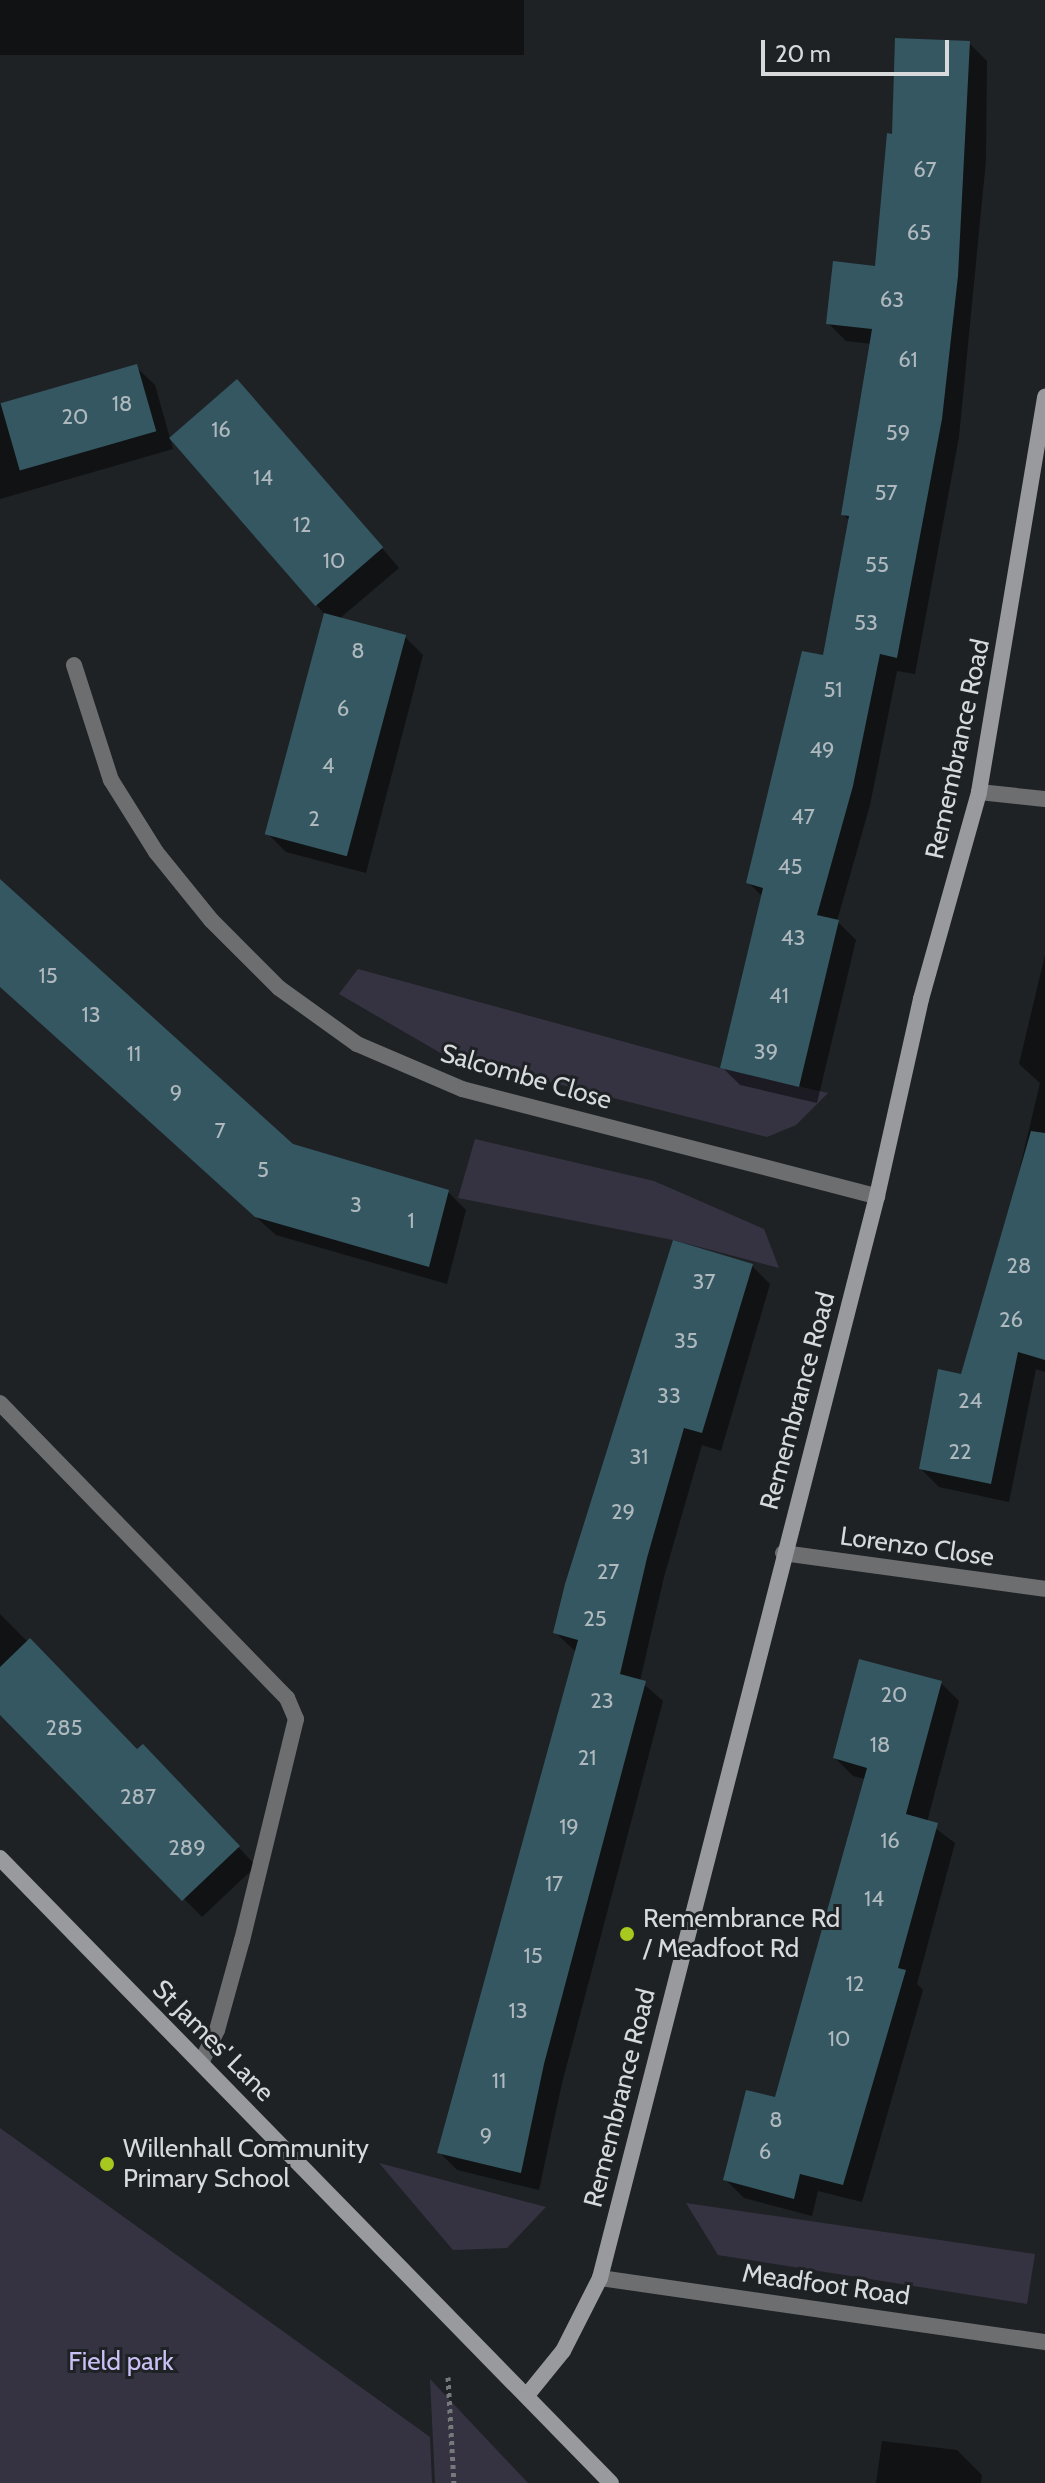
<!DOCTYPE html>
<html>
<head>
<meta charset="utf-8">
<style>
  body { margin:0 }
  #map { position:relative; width:1045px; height:2483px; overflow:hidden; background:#1e2225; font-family:Cabin,sans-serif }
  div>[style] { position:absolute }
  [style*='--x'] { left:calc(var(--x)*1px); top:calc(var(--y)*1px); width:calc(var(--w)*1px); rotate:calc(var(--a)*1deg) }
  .green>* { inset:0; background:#353342 }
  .shadow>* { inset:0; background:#0007; transform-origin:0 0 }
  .building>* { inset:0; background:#345762; transform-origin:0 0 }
  .path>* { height:5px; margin-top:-2.5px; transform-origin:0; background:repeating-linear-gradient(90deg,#76797b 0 4px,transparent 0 8px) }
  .lane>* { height:16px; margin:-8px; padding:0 8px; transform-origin:8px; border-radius:8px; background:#6d6e70 }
  .street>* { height:16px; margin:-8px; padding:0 8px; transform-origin:8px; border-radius:8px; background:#6d6e70 }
  .secondary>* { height:16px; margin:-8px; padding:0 8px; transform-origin:8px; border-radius:8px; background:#999a9e }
  .dots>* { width:22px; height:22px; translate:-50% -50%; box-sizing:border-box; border:4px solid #1e2225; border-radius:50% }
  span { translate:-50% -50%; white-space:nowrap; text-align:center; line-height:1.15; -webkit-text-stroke:6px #1e2225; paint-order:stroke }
  .number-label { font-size:22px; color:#aeb8bd }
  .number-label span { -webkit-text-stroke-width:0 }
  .street-label { font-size:26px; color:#d7d9db }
  .poi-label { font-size:26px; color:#d7d9db }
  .left { translate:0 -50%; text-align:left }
  .park-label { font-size:26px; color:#c9c0f5 }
  .scale { position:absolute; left:761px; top:40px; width:188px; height:36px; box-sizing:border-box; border:4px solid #d7d9db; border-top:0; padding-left:10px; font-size:24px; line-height:28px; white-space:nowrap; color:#d7d9db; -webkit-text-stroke:6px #1e2225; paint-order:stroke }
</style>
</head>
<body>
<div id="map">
  <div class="green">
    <i style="clip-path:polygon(358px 969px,720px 1068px,828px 1093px,796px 1125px,767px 1137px,444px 1055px,339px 994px)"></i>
    <i style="clip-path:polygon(475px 1139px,654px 1181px,764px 1229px,779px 1268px,673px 1240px,458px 1198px)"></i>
    <i style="clip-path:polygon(0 2128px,430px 2437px,432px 2483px,0 2483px)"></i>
    <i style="clip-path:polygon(379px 2163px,546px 2207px,507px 2248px,453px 2250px)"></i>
    <i style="clip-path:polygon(686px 2203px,1035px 2254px,1027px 2304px,718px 2255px)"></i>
    <i style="clip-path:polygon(430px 2379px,528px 2483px,435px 2483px)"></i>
  </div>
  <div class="shadow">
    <i style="left:0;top:0;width:524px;height:55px"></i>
    <i style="clip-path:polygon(969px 43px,987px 61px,986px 160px,959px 437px,915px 674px,897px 671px,870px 805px,837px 921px,856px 940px,817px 1103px,740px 1085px,722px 1067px,763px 897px,748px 882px,825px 658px,850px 521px,843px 514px,872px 344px,846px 341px,828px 323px,877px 268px,894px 136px)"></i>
    <i style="clip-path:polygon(136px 367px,155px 385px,173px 449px,0 499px,0 404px)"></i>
    <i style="clip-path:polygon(255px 400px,399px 568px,339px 619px,405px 637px,423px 655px,366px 873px,286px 852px,268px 834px,326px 616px,172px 438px)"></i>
    <i style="clip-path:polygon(0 882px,292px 1146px,448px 1192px,466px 1210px,447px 1284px,276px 1235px,0 986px)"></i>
    <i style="clip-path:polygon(1045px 955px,1045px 1372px,1036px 1369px,1009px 1502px,939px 1487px,921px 1469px,962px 1376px,1010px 1210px,1040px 1083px,1019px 1064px)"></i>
    <i style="clip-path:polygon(752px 1266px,770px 1284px,721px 1451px,702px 1445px,664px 1577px,640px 1681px,663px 1701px,562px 2083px,539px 2190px,457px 2170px,439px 2152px,576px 1652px,555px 1632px)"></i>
    <i style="clip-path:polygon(0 1614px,137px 1752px,161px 1764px,256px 1866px,202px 1917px,0 1712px)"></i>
    <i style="clip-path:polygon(941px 1683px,959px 1701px,927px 1822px,955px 1843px,917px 1984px,923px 1990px,862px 2202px,818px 2191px,812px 2216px,744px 2198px,726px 2180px,776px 2100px,865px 1779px,853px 1776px,835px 1758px)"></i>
    <i style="clip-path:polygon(882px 2441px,957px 2450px,982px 2475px,981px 2483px,876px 2483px)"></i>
  </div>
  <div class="building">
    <i style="clip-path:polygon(895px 38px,970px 41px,958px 276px,942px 419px,897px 658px,880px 654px,853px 786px,817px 915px,839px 920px,799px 1087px,720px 1068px,763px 888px,746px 883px,802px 651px,823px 655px,849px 516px,841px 515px,872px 329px,826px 324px,833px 261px,875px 266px,887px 133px,892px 134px)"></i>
    <i style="left:137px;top:364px;width:70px;height:142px;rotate:74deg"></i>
    <i style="left:237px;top:379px;width:223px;height:90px;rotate:49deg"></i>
    <i style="left:324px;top:613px;width:85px;height:229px;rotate:15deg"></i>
    <i style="clip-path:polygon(0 879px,293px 1144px,449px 1190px,429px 1267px,255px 1217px,129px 1103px,0 987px)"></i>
    <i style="clip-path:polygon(1031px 1131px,1045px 1133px,1045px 1360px,1018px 1352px,991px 1484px,919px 1469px,938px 1369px,961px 1374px)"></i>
    <i style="clip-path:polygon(673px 1240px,753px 1264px,702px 1433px,684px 1428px,647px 1558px,620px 1674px,646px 1681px,544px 2064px,521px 2173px,437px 2153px,578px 1640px,553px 1633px,565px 1584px)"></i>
    <i style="clip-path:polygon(30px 1638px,137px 1749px,143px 1744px,240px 1846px,182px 1901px,0 1715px,0 1667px)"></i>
    <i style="clip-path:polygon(859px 1659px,942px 1681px,906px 1814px,938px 1823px,898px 1968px,906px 1970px,843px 2185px,800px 2174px,794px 2199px,723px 2180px,746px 2090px,775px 2097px,867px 1768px,833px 1758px)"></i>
  </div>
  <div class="path">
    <i style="--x:448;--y:2377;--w:106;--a:86.8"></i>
  </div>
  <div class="lane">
    <i style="--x:0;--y:1403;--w:412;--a:45.8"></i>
    <i style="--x:287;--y:1698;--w:23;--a:67"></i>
    <i style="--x:296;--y:1719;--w:228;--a:103.7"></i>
    <i style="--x:242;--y:1940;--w:93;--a:105.5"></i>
    <i style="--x:217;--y:2030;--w:37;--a:116"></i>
  </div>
  <div class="street">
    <i style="--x:74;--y:665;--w:121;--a:72.2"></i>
    <i style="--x:111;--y:780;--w:85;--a:58"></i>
    <i style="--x:156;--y:852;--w:87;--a:51"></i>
    <i style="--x:211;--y:920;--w:96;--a:45"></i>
    <i style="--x:279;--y:988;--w:96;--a:35.7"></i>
    <i style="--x:357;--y:1044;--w:114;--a:23.2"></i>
    <i style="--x:462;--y:1089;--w:429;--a:14.5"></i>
    <i style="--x:979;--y:792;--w:66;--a:6.1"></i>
    <i style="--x:783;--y:1553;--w:264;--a:7.8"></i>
    <i style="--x:600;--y:2278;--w:450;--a:8.2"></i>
  </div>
  <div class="secondary">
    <i style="--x:0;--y:1858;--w:874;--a:45.65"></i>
    <i style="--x:528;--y:2394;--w:55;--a:-50.9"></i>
    <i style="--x:563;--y:2351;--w:82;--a:-63.1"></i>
    <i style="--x:600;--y:2278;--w:1117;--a:-75.64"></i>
    <i style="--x:877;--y:1196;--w:202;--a:-77.4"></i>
    <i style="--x:921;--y:999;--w:215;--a:-74.3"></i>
    <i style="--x:979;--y:792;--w:401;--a:-80.5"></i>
  </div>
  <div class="dots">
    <i style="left:627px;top:1934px;background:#a7c81f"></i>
    <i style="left:107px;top:2164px;background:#a7c81f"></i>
  </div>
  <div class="number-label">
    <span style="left:925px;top:170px">67</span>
    <span style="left:919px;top:233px">65</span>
    <span style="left:892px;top:300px">63</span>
    <span style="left:908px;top:360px">61</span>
    <span style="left:122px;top:404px">18</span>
    <span style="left:75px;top:417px">20</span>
    <span style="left:221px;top:430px">16</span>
    <span style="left:898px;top:433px">59</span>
    <span style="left:263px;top:478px">14</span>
    <span style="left:886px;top:493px">57</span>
    <span style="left:302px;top:525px">12</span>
    <span style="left:334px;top:561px">10</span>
    <span style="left:877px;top:565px">55</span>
    <span style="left:866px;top:623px">53</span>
    <span style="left:358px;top:651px">8</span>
    <span style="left:833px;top:690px">51</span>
    <span style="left:343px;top:709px">6</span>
    <span style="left:822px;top:750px">49</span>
    <span style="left:328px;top:766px">4</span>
    <span style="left:803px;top:817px">47</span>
    <span style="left:314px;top:819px">2</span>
    <span style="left:790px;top:867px">45</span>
    <span style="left:793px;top:938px">43</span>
    <span style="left:48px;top:976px">15</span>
    <span style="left:779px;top:996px">41</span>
    <span style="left:91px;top:1015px">13</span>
    <span style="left:766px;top:1052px">39</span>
    <span style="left:134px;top:1054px">11</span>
    <span style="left:176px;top:1093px">9</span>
    <span style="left:220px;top:1131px">7</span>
    <span style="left:263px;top:1170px">5</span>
    <span style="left:356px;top:1205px">3</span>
    <span style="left:411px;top:1221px">1</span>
    <span style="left:1019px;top:1266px">28</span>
    <span style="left:704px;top:1282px">37</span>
    <span style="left:1011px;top:1320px">26</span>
    <span style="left:686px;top:1341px">35</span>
    <span style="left:669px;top:1396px">33</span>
    <span style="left:970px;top:1401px">24</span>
    <span style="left:960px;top:1452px">22</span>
    <span style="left:639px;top:1457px">31</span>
    <span style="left:623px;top:1512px">29</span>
    <span style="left:608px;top:1572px">27</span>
    <span style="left:595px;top:1619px">25</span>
    <span style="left:894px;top:1695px">20</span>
    <span style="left:602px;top:1701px">23</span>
    <span style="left:64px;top:1728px">285</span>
    <span style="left:880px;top:1745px">18</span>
    <span style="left:587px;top:1758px">21</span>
    <span style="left:138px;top:1797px">287</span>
    <span style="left:569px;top:1827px">19</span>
    <span style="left:890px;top:1841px">16</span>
    <span style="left:187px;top:1848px">289</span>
    <span style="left:554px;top:1884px">17</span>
    <span style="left:874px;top:1899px">14</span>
    <span style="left:533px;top:1956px">15</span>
    <span style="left:855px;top:1984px">12</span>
    <span style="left:518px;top:2011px">13</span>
    <span style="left:839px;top:2039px">10</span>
    <span style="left:499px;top:2081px">11</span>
    <span style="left:776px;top:2120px">8</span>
    <span style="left:486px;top:2136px">9</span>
    <span style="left:765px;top:2152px">6</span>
  </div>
  <div class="street-label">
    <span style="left:958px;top:749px;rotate:-78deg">Remembrance Road</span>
    <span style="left:526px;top:1077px;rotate:16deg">Salcombe Close</span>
    <span style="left:798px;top:1401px;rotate:-75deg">Remembrance Road</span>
    <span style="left:917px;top:1547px;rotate:8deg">Lorenzo Close</span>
    <span style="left:213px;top:2041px;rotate:45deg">St James' Lane</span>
    <span style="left:620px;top:2098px;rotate:-76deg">Remembrance Road</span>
    <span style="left:826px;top:2285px;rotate:8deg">Meadfoot Road</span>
  </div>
  <div class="poi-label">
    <span class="left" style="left:643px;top:1934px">Remembrance Rd<br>/ Meadfoot Rd</span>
    <span class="left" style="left:123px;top:2164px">Willenhall Community<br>Primary School</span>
  </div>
  <div class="park-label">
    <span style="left:121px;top:2362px">Field park</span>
  </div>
  <div class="scale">20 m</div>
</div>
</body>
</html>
